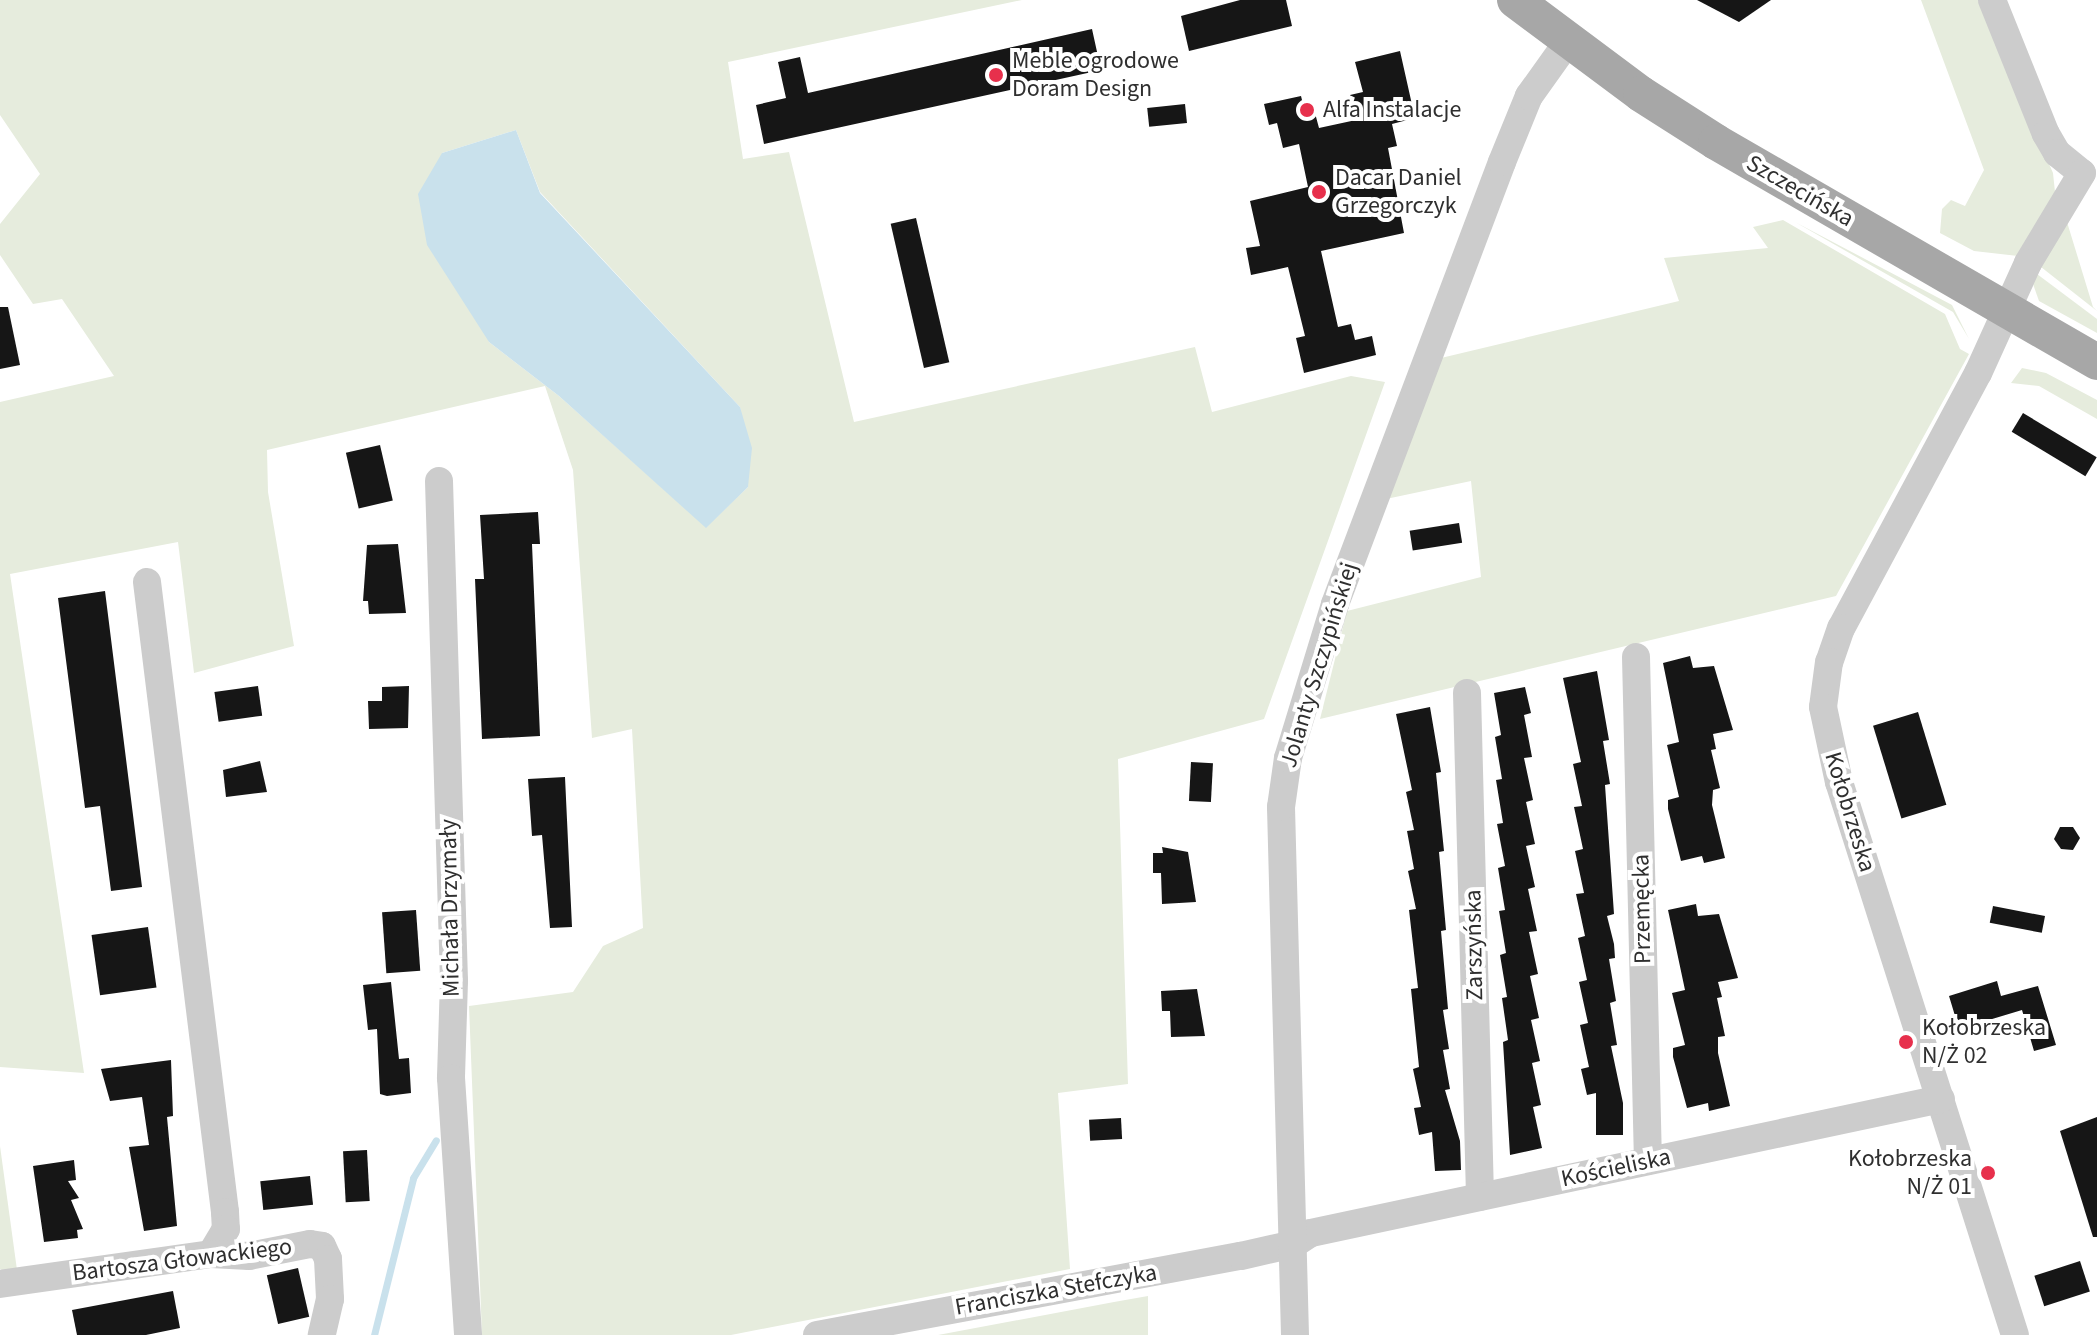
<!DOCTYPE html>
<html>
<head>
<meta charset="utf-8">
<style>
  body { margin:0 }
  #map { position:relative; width:2097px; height:1335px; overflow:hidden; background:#fff; font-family:"Source Sans 3",sans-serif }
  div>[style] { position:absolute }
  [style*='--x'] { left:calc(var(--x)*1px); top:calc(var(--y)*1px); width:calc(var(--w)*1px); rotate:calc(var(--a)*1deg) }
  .green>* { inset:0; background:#e6ecdd }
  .water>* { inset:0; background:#c9e1ec }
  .stream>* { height:7px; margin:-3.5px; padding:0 3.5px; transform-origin:3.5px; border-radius:3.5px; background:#c9e1ec }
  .building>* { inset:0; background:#161616; transform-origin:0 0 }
  .minor>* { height:28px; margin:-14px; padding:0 14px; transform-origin:14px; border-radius:14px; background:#ccc }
  .major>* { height:36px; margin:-18px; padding:0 18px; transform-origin:18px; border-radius:18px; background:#a7a7a7 }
  .dots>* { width:22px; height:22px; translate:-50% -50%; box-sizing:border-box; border:4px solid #fff; border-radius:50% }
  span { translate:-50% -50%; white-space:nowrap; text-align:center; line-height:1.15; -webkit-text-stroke:8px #fff; paint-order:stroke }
  .poi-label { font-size:24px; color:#2f2f2f }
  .left { translate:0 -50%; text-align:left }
  .right { translate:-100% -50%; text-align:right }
  .street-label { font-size:24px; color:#2f2f2f }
</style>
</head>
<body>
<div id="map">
  <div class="green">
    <i style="clip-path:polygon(evenodd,0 0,1022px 0,728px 62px,743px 159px,789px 152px,854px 422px,1195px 347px,1212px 412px,1351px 376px,1385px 382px,1264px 719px,1118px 759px,1128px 1084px,1058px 1093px,1070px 1269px,731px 1335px,482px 1335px,469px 1006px,573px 992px,603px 946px,643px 928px,632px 729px,592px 738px,573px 470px,545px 386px,267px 450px,268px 492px,294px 646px,194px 673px,178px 542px,10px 574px,84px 1073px,0 1067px,0 402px,114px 376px,62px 299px,33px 304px,0 255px,0 224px,40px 174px,0 115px,0 0,516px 130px,540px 192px,740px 407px,748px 487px,706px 527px,559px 396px,489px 342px,442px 153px,516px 130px)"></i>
    <i style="clip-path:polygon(1921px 0,1978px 0,2053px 173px,2055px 192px,2018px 256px,1974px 251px,1940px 233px,1942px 209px,1951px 200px,1965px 206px,1984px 170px)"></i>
    <i style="clip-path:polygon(1783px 220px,1945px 314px,1960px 349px,1969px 354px,1836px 596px,1320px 719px,1347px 611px,1481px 577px,1471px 481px,1386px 499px,1441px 358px,1679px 301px,1664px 258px,1768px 248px,1753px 227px)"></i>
    <i style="clip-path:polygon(1795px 222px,1952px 305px,1969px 339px,1953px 312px)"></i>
    <i style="clip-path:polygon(2067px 222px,2093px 307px,2097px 311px,2041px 267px)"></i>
    <i style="clip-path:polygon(2037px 274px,2097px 319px,2097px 333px,2039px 301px,2033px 284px)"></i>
    <i style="clip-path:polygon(2022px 368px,2046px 373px,2097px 400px,2097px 419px,2039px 386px,2011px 383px)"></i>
    <i style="clip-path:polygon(0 1146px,17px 1270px,8px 1273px,0 1269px)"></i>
    <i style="clip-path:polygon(1148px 1296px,1148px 1335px,938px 1335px,1114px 1302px)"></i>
  </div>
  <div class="water">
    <i style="clip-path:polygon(516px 130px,540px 193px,740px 407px,752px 448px,748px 487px,706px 528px,559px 396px,489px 342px,427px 245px,418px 194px,442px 153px)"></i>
  </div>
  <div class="stream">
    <i style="--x:374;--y:1335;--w:162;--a:-76"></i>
    <i style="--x:413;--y:1178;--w:44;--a:-58.8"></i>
  </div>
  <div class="building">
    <i style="clip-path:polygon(1240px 0,1286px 0,1292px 26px,1189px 51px,1181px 16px)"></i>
    <i style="clip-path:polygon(1697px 0,1771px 0,1739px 22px)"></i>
    <i style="clip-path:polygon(1092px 29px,1101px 70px,764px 144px,756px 105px,786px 98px,778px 62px,800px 57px,808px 93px)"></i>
    <i style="clip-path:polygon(1400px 51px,1415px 118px,1392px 124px,1397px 146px,1388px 148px,1404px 233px,1321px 251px,1338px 327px,1351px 324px,1355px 340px,1372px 336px,1376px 355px,1304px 373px,1296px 338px,1305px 336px,1288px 267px,1251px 275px,1246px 248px,1260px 246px,1250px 201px,1308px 187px,1299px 144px,1283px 148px,1277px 123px,1269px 125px,1264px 104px,1301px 96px,1303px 104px,1312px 102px,1319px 128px,1356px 120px,1350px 95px,1363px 92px,1355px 62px)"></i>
    <i style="left:1185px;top:104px;width:19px;height:38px;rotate:84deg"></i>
    <i style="left:916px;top:218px;width:148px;height:26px;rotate:77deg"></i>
    <i style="clip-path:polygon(0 307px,8px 307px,20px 365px,0 369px)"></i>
    <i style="left:2023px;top:413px;width:86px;height:22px;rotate:31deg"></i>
    <i style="left:380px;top:445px;width:57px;height:35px;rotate:77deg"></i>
    <i style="clip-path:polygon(538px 512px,540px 544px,532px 544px,540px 736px,482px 739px,475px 579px,484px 579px,480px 515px)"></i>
    <i style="left:1459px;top:523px;width:20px;height:50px;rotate:81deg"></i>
    <i style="clip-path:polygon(398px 544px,406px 613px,369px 614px,368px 601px,363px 601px,367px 545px)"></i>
    <i style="clip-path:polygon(105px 591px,142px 887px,111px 891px,100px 806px,85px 808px,58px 598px)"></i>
    <i style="clip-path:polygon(1690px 656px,1693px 668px,1714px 666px,1733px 730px,1713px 734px,1716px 749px,1711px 750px,1720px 788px,1713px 790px,1712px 805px,1725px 858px,1704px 863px,1702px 856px,1681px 861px,1668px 809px,1668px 800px,1679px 797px,1667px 745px,1679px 742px,1663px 663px)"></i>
    <i style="clip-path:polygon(1597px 671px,1609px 740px,1603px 741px,1610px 784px,1605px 785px,1614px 914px,1607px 916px,1614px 944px,1615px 958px,1609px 959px,1616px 1001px,1610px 1003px,1617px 1045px,1611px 1046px,1623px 1103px,1623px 1135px,1596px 1135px,1596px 1093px,1587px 1095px,1581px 1069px,1589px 1067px,1580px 1025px,1588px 1023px,1579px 982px,1587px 980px,1578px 938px,1585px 936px,1576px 894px,1584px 893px,1575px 851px,1583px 849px,1574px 807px,1582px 806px,1573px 764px,1581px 762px,1563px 678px)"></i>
    <i style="left:258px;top:686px;width:30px;height:44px;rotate:82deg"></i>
    <i style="clip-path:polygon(409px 686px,408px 728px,369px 729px,368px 701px,382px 701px,382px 687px)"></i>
    <i style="clip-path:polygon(1525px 687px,1531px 713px,1524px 715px,1532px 757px,1524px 758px,1533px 800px,1526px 802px,1535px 844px,1526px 846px,1535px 887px,1528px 889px,1537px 931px,1529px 932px,1538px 974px,1530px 976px,1539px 1018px,1531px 1020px,1540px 1061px,1532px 1063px,1541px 1105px,1533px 1107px,1542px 1148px,1510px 1155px,1503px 1042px,1508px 1040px,1502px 998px,1507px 997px,1500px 955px,1506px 953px,1499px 911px,1505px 910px,1498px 868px,1505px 866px,1497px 824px,1503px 823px,1496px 780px,1502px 779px,1495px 737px,1501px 735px,1494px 693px)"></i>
    <i style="clip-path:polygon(1430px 707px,1441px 772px,1436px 773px,1444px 851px,1439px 852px,1446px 930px,1441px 931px,1448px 1009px,1443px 1010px,1449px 1049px,1443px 1050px,1450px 1089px,1445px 1090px,1460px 1141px,1461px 1170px,1435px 1171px,1432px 1132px,1419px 1135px,1414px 1108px,1421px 1107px,1413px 1069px,1419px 1067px,1411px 989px,1418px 988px,1409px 910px,1416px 909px,1408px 871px,1414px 869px,1407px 831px,1414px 830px,1406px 792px,1412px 790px,1396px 714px)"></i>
    <i style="left:1918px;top:712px;width:97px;height:47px;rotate:73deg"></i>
    <i style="clip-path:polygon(260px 761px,267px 792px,226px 797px,223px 770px)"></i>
    <i style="left:1191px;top:762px;width:22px;height:39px;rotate:3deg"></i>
    <i style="clip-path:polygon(565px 777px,572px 927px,550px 928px,542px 835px,532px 836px,528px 779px)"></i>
    <i style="clip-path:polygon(2060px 827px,2073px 827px,2080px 838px,2073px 850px,2061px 849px,2054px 839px)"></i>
    <i style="clip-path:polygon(1162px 847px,1188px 852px,1196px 902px,1162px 904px,1161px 873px,1153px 873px,1153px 853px,1163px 853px)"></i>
    <i style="clip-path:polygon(1696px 904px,1698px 916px,1719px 914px,1738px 978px,1718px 982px,1722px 997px,1717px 998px,1725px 1036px,1718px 1037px,1718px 1053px,1730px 1106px,1709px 1111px,1708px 1103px,1687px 1108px,1673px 1057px,1673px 1048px,1685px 1045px,1672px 993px,1685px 990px,1668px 910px)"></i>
    <i style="left:1993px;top:906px;width:53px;height:17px;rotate:11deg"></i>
    <i style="left:416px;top:910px;width:61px;height:34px;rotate:86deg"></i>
    <i style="left:148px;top:927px;width:61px;height:57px;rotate:82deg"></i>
    <i style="clip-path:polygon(1997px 981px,2001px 996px,2038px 986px,2056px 1045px,2034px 1051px,2022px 1010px,1959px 1029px,1949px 996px)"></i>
    <i style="clip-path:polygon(391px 982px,399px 1059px,409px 1058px,411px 1093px,387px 1096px,380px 1094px,377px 1029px,368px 1030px,363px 985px)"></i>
    <i style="clip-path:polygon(1197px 989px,1205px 1036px,1171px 1037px,1170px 1011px,1162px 1011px,1161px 991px)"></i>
    <i style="clip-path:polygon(171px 1060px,173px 1116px,167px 1117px,177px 1226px,144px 1231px,129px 1147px,149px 1145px,142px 1097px,110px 1101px,101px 1069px)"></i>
    <i style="clip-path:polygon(2097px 1117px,2097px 1237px,2093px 1237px,2060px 1131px)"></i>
    <i style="left:1121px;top:1118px;width:21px;height:32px;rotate:87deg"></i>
    <i style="left:367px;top:1150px;width:51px;height:24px;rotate:87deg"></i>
    <i style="clip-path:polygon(74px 1160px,76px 1180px,68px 1181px,79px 1198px,71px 1200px,83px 1229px,77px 1230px,78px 1238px,44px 1242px,33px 1166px)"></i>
    <i style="left:310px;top:1176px;width:29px;height:50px;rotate:84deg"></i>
    <i style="left:2080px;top:1261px;width:32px;height:48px;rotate:72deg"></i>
    <i style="left:298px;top:1268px;width:50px;height:32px;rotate:77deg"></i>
    <i style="clip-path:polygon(173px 1291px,180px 1328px,146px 1335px,77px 1335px,72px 1310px)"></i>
  </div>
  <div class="minor">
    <i style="--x:1992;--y:0;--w:144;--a:68.1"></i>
    <i style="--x:2046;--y:134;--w:22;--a:60"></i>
    <i style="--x:2057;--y:153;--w:32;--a:39"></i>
    <i style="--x:2082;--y:173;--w:105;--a:121"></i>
    <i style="--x:2028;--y:263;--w:121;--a:114.4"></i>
    <i style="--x:1978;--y:373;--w:289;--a:118.2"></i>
    <i style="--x:1841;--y:628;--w:36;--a:109"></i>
    <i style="--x:1829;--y:662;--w:45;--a:97.6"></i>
    <i style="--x:1823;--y:707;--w:77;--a:78"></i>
    <i style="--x:1839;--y:782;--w:580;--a:72.35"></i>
    <i style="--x:439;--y:481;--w:500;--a:88.28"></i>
    <i style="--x:454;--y:981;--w:97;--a:91.8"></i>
    <i style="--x:451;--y:1078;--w:258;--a:86.2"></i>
    <i style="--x:147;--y:582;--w:635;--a:82.94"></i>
    <i style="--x:225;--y:1212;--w:17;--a:87"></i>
    <i style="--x:226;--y:1229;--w:29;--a:121"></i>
    <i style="--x:1636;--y:657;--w:504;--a:88.64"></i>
    <i style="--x:1467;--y:693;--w:504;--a:88.52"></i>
    <i style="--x:0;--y:1284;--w:213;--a:-8.1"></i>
    <i style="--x:211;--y:1254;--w:38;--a:3"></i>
    <i style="--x:249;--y:1256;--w:62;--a:-11.1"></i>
    <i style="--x:310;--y:1244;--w:12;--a:9"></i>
    <i style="--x:322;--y:1246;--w:14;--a:65"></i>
    <i style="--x:328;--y:1259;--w:40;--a:87.1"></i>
    <i style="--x:330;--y:1299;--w:37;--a:103"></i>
    <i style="--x:817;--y:1335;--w:431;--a:-10.6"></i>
    <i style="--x:1241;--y:1256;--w:54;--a:-12.8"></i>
    <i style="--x:1294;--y:1244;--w:20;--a:-33"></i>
    <i style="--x:1311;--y:1233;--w:644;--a:-12.01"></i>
    <i style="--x:1295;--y:1335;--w:528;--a:-91.52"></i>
    <i style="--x:1281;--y:807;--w:49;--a:-81.9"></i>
    <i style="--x:1288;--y:758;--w:161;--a:-73"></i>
    <i style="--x:1335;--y:604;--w:472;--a:-69.3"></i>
    <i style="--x:1502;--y:162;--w:71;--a:-67.8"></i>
    <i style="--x:1529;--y:96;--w:69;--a:-54.5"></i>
  </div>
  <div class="major">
    <i style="--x:1515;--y:0;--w:157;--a:36.7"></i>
    <i style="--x:1641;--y:94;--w:89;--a:32.6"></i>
    <i style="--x:1716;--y:142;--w:440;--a:30"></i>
  </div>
  <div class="dots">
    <i style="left:996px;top:75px;background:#e7304c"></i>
    <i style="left:1307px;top:110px;background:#e7304c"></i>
    <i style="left:1319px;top:192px;background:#e7304c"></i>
    <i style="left:1906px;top:1042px;background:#e7304c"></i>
    <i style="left:1988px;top:1173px;background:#e7304c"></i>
  </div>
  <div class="poi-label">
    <span class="left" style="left:1012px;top:75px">Meble ogrodowe<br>Doram Design</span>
    <span class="left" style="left:1323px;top:110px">Alfa Instalacje</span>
    <span class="left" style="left:1335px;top:192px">Dacar Daniel<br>Grzegorczyk</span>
    <span class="left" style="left:1922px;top:1042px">Kołobrzeska<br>N/Ż 02</span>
    <span class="right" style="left:1972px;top:1173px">Kołobrzeska<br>N/Ż 01</span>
  </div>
  <div class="street-label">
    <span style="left:1800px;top:191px;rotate:30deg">Szczecińska</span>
    <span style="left:1319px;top:665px;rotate:-73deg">Jolanty Szczypińskiej</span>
    <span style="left:1850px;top:812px;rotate:73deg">Kołobrzeska</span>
    <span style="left:450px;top:908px;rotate:-91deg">Michała Drzymały</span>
    <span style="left:1642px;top:909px;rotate:-91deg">Przemęcka</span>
    <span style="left:1474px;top:945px;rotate:-91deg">Zarszyńska</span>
    <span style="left:1616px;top:1168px;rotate:-12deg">Kościeliska</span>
    <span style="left:182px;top:1260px;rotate:-7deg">Bartosza Głowackiego</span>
    <span style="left:1056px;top:1290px;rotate:-10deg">Franciszka Stefczyka</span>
  </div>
</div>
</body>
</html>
